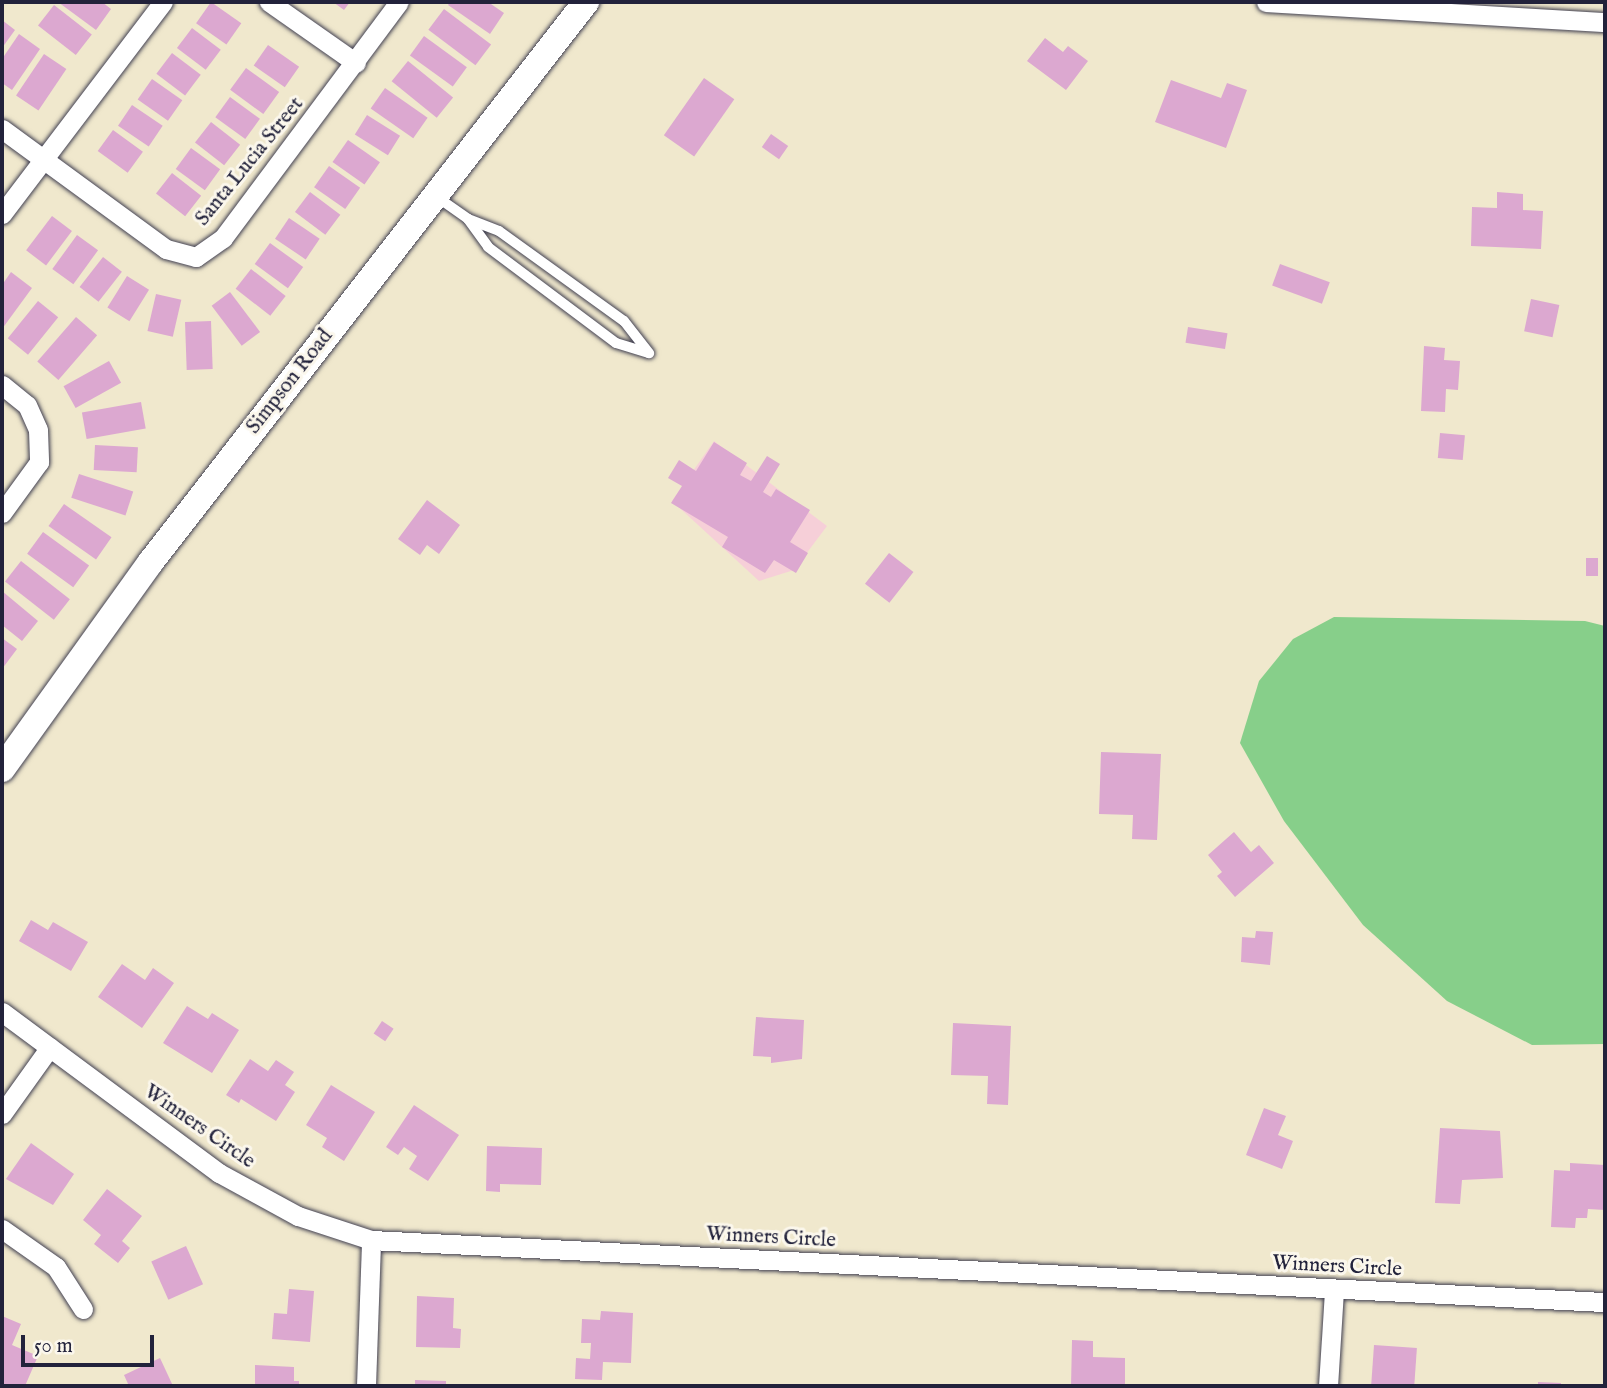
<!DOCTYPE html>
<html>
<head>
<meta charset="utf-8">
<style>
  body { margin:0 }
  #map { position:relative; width:1607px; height:1388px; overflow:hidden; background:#f0e8cd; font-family:"IM FELL English",serif }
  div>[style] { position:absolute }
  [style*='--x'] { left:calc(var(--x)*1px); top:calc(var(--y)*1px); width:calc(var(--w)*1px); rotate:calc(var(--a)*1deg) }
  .built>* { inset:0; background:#f6cfd8 }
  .green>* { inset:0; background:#87cf8a }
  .building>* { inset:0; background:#dca8d0; transform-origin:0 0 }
  .roads { filter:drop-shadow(0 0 2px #414051) drop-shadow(0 0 2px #414051) }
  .lane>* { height:10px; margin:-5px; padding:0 5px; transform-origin:5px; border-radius:5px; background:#fff }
  .street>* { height:19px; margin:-9.5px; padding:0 9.5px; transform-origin:9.5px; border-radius:9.5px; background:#fff }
  .secondary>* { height:26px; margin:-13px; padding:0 13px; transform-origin:13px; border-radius:13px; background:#fff }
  span { translate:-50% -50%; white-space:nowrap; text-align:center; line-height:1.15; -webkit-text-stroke:6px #fbf7ec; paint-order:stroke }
  .street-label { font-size:21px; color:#22223b }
  .frame { position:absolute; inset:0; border:4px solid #22223b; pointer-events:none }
  .scale { position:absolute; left:21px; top:1335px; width:133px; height:32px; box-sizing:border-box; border:4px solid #22223b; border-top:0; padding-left:9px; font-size:21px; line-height:24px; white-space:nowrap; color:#22223b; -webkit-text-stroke:5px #fbf7ec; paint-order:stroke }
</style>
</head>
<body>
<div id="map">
  <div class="built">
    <i style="clip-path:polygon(714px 441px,827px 526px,794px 570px,759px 581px,672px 501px)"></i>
  </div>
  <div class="green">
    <i style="clip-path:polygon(1334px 617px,1585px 621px,1605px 626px,1605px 1044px,1532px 1045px,1447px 1001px,1363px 925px,1284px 821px,1240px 743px,1259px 681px,1293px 639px)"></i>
  </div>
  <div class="building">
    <i style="clip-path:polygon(58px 2px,102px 2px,111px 9px,96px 30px)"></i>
    <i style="left:211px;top:2px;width:37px;height:26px;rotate:35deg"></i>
    <i style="clip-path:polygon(333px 2px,350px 2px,344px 10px)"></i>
    <i style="clip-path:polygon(450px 2px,488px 2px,504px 13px,490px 34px,448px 5px)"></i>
    <i style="left:54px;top:5px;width:48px;height:26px;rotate:38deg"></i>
    <i style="left:444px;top:9px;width:59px;height:26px;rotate:37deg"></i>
    <i style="clip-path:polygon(2px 20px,15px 30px,2px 48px)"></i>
    <i style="left:192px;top:28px;width:36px;height:25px;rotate:37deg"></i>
    <i style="clip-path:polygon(19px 34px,40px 49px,12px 90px,2px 83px,2px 59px)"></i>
    <i style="left:424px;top:36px;width:53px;height:24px;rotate:36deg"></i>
    <i style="clip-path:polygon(1045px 38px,1063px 52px,1068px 46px,1088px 61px,1066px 90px,1027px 61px)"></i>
    <i style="left:268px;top:45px;width:38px;height:25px;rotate:35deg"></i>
    <i style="left:172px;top:53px;width:36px;height:26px;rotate:37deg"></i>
    <i style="left:44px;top:54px;width:27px;height:50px;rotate:34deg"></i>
    <i style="left:408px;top:61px;width:58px;height:26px;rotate:39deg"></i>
    <i style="left:246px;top:68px;width:41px;height:27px;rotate:36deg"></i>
    <i style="left:704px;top:78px;width:37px;height:70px;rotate:35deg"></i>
    <i style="left:152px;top:79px;width:37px;height:25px;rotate:35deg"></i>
    <i style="clip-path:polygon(1171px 80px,1221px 98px,1227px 83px,1247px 90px,1226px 148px,1155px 122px)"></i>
    <i style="left:385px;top:88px;width:52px;height:25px;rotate:35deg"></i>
    <i style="left:230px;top:97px;width:37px;height:25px;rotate:36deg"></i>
    <i style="left:132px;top:105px;width:37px;height:25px;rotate:34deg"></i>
    <i style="left:367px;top:115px;width:39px;height:23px;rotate:32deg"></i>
    <i style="left:211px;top:122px;width:37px;height:26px;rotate:38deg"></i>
    <i style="left:113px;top:130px;width:37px;height:26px;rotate:36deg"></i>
    <i style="left:771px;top:134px;width:21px;height:16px;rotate:35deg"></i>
    <i style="left:348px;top:140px;width:39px;height:27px;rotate:35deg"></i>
    <i style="left:191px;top:148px;width:36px;height:26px;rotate:36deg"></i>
    <i style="left:329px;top:166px;width:38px;height:26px;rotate:35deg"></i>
    <i style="left:172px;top:173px;width:37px;height:26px;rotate:38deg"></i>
    <i style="left:310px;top:192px;width:38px;height:25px;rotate:37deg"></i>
    <i style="clip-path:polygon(1497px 192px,1523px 194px,1523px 210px,1543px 211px,1541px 249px,1471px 246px,1472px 207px,1497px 208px)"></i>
    <i style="left:52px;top:216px;width:25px;height:43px;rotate:37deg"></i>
    <i style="left:289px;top:218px;width:37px;height:25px;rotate:34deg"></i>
    <i style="left:77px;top:235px;width:26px;height:42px;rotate:36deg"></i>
    <i style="left:270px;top:243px;width:41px;height:26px;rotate:36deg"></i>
    <i style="left:103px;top:257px;width:24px;height:38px;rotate:38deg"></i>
    <i style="left:1280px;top:264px;width:53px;height:23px;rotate:20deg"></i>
    <i style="left:251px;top:269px;width:44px;height:25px;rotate:38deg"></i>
    <i style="clip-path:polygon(11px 272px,32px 288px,2px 329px,2px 285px)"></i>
    <i style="left:127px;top:276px;width:26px;height:37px;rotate:32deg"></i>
    <i style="left:230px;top:292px;width:50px;height:23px;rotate:53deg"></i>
    <i style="left:156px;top:294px;width:26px;height:38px;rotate:13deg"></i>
    <i style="left:1531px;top:299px;width:29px;height:33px;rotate:12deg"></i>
    <i style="left:38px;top:301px;width:26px;height:48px;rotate:39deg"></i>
    <i style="left:76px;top:317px;width:28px;height:59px;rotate:41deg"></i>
    <i style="left:211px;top:321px;width:48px;height:26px;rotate:88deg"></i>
    <i style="left:1188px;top:327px;width:40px;height:16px;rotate:9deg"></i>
    <i style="clip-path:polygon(1424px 346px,1445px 348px,1444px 360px,1460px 361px,1458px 390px,1446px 389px,1445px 412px,1421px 411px)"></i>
    <i style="left:109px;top:361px;width:25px;height:52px;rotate:61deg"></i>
    <i style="left:141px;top:402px;width:27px;height:60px;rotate:80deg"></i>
    <i style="left:1440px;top:433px;width:25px;height:25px;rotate:5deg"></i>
    <i style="clip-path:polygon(714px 442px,747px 463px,740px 475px,751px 481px,767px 456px,780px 464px,763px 492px,771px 497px,776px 489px,810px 510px,790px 542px,808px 553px,796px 573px,774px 560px,765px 573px,722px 547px,728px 537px,671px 503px,682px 486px,668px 478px,679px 460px,696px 471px)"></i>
    <i style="left:95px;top:445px;width:43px;height:25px;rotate:3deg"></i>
    <i style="left:79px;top:474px;width:57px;height:25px;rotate:18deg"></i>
    <i style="clip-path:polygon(427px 500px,460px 525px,439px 554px,427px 545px,420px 555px,398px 539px)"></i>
    <i style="left:64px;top:504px;width:58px;height:27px;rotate:35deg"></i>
    <i style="left:43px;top:532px;width:57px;height:27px;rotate:36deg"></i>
    <i style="left:889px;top:553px;width:31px;height:39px;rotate:38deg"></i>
    <i style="left:1586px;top:558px;width:12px;height:18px"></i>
    <i style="left:21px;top:561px;width:62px;height:26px;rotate:38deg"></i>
    <i style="clip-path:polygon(2px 591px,38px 621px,22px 641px,2px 625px)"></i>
    <i style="clip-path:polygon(2px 638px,17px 649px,2px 669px)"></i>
    <i style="clip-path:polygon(1101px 752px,1161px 754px,1157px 840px,1132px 839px,1133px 815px,1099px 814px)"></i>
    <i style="clip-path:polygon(1234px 832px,1251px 852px,1259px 845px,1274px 863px,1235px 897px,1217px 876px,1222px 872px,1208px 855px)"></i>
    <i style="clip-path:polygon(31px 920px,48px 930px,53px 922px,88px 942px,71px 971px,19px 941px)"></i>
    <i style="clip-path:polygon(1256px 931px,1273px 932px,1270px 965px,1241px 962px,1242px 937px,1255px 938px)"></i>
    <i style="clip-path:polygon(122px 964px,145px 980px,153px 968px,174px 983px,142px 1028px,98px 997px)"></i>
    <i style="clip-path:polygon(187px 1006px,208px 1019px,212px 1013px,239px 1030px,212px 1073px,163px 1043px)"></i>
    <i style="clip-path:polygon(756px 1017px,804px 1020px,802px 1059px,771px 1063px,771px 1057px,753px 1056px)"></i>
    <i style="left:382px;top:1021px;width:14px;height:15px;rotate:34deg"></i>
    <i style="clip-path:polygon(953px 1023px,1011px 1026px,1008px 1105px,987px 1104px,988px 1076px,951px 1075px)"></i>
    <i style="clip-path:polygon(250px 1059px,268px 1071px,276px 1060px,294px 1072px,285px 1085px,295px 1092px,276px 1121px,241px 1099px,239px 1103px,226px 1095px)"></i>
    <i style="clip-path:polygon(331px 1085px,375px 1112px,344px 1161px,322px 1147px,327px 1138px,306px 1125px)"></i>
    <i style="clip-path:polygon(414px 1105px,459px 1135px,428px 1181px,409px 1169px,417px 1156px,404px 1147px,398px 1155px,386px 1147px)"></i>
    <i style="clip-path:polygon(1264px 1108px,1286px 1116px,1278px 1135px,1293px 1141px,1282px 1169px,1246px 1155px)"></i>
    <i style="clip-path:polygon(1440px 1128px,1500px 1131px,1503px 1178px,1462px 1180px,1460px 1204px,1435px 1203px)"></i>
    <i style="clip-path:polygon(31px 1143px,74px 1174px,53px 1205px,6px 1179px)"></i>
    <i style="clip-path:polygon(487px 1146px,542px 1148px,541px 1185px,500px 1184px,500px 1192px,486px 1191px)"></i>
    <i style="clip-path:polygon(1570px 1163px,1605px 1165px,1605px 1210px,1588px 1209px,1587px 1218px,1576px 1218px,1575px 1228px,1551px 1227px,1554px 1170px,1570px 1171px)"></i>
    <i style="clip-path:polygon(107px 1189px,142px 1216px,122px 1241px,130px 1248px,118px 1263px,94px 1244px,101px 1235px,83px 1220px)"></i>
    <i style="left:186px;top:1246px;width:42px;height:38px;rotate:66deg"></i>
    <i style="clip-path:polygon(289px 1289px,314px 1291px,310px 1342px,272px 1339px,274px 1313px,287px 1314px)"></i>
    <i style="clip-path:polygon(417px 1296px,454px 1298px,453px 1328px,461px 1329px,460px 1348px,416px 1347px)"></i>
    <i style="clip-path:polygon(601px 1311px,633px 1313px,631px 1363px,603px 1362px,602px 1380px,575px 1379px,576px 1358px,590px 1359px,591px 1343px,581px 1343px,582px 1319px,600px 1320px)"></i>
    <i style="clip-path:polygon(2px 1316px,21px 1324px,12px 1345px,38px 1356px,25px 1386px,2px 1386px)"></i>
    <i style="clip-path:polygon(1072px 1340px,1093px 1341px,1093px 1357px,1125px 1358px,1125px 1386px,1071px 1386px)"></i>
    <i style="left:1374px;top:1345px;width:43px;height:41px;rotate:4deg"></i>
    <i style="clip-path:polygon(160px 1358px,173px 1386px,129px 1386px,124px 1375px)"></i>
    <i style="clip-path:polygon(255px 1365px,294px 1367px,294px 1381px,299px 1381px,299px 1386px,255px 1386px)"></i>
    <i style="clip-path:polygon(415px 1380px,446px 1381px,446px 1386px,415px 1386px)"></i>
    <i style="clip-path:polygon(1538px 1382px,1561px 1383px,1561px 1386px,1538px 1386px)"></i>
  </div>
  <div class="roads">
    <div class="lane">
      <i style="--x:437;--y:197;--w:38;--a:35"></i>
      <i style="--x:468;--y:219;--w:33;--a:21"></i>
      <i style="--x:499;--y:231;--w:154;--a:35.8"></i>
      <i style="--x:624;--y:321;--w:41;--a:52"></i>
      <i style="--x:468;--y:219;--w:34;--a:54"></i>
      <i style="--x:488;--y:247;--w:160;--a:36.9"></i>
      <i style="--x:616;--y:343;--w:34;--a:17"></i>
    </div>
    <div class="street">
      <i style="--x:269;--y:2;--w:106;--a:35"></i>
      <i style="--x:1266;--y:2;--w:340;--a:3.4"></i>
      <i style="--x:2;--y:129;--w:203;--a:36.2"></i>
      <i style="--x:166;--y:249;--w:31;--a:15"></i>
      <i style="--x:196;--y:257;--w:33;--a:-35"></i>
      <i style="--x:223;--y:238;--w:294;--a:-53.3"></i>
      <i style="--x:2;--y:214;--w:266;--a:-52.8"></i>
      <i style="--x:2;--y:385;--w:32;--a:39"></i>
      <i style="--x:27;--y:405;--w:27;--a:66"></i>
      <i style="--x:38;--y:430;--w:32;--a:88"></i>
      <i style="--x:39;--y:462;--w:63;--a:126"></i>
      <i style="--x:2;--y:1012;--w:270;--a:36.6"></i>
      <i style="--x:219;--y:1173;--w:90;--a:28.6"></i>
      <i style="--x:298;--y:1216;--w:77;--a:18.2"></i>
      <i style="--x:371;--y:1240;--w:1236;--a:2.88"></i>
      <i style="--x:2;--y:1114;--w:82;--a:-54.4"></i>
      <i style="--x:2;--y:1229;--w:66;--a:35.1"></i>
      <i style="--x:56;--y:1267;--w:50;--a:57.3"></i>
      <i style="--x:366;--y:1386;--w:146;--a:-88"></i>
      <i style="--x:1328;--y:1386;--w:96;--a:-86.4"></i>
    </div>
    <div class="secondary">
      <i style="--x:2;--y:769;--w:254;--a:-54.3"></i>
      <i style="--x:150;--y:563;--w:711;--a:-52.15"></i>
    </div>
  </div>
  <div class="street-label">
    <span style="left:250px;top:162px;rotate:-51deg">Santa Lucia Street</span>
    <span style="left:290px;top:382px;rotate:-52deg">Simpson Road</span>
    <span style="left:199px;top:1127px;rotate:35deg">Winners Circle</span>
    <span style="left:771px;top:1238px;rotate:3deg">Winners Circle</span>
    <span style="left:1337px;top:1267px;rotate:3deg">Winners Circle</span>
  </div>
  <div class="frame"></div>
  <div class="scale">50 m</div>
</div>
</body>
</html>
